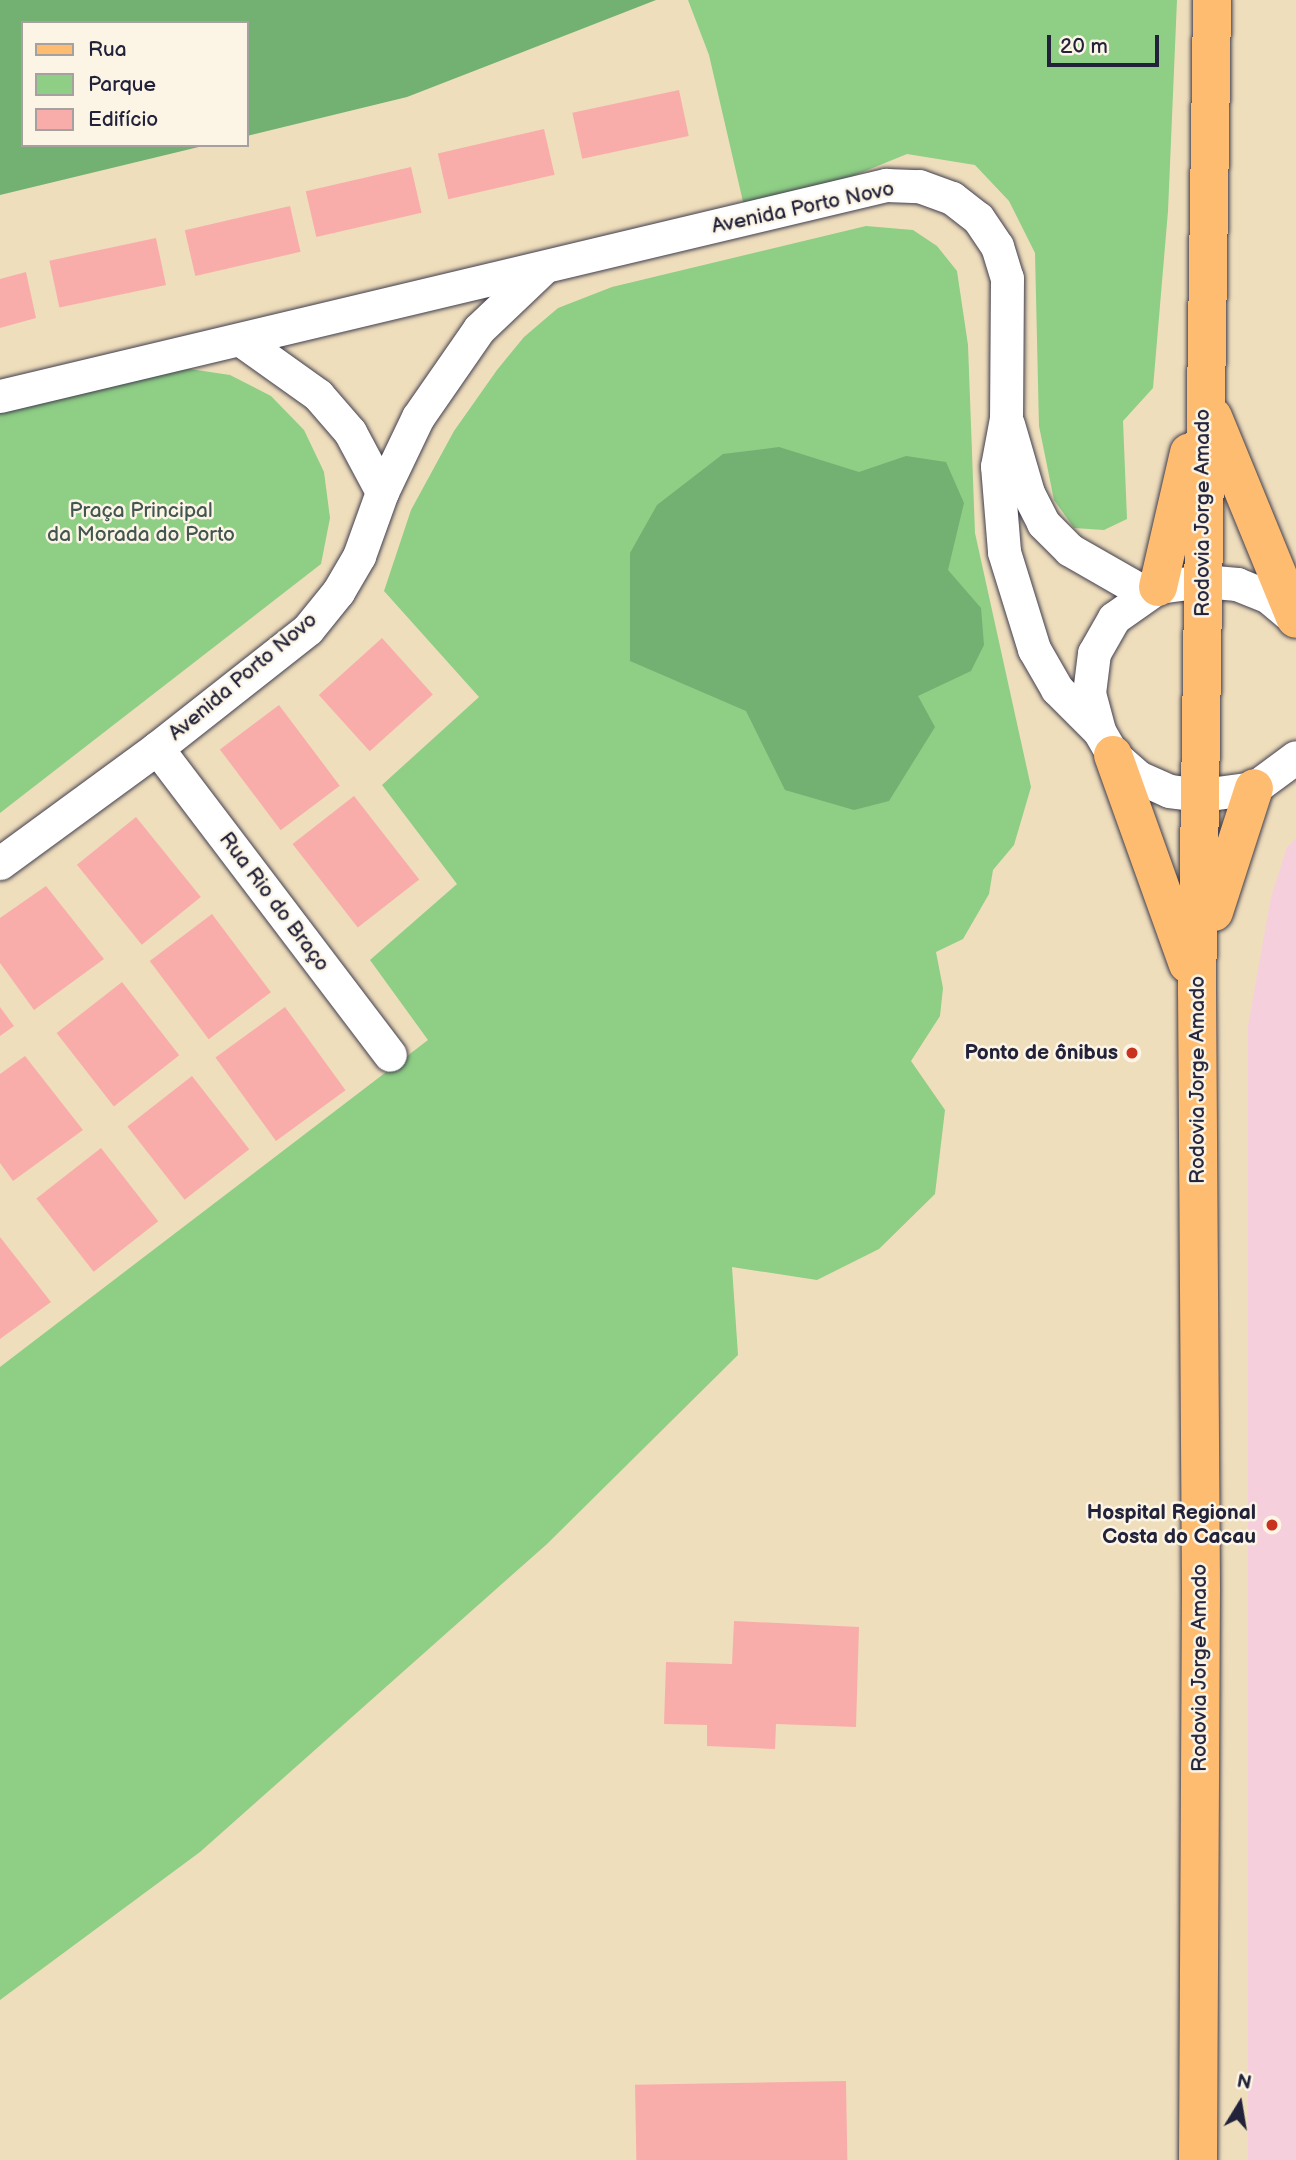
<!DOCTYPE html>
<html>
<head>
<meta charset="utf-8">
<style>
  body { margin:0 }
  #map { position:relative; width:1296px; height:2160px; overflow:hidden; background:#efdebc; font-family:"Balsamiq Sans",sans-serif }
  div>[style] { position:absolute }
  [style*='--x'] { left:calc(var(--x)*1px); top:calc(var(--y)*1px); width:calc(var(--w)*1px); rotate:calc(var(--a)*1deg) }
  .built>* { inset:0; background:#f5cfdb }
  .green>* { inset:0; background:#8ece85 }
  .forest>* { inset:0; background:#72b172 }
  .building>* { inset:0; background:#f9adaa; transform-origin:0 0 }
  .roads { filter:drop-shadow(0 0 2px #413e4e) drop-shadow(0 0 2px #413e4e) }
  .street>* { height:33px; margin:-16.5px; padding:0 16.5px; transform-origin:16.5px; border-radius:16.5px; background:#fff }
  .primary>* { height:38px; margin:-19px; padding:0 19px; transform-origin:19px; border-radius:19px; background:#febc70 }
  .dots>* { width:19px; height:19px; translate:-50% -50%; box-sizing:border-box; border:4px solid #fcf5e5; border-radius:50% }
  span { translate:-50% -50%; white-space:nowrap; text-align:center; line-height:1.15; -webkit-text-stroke:5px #fcf5e5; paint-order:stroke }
  .street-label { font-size:21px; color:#22223b }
  .park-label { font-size:21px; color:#425651 }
  .poi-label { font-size:21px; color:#22223b; font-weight:700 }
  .right { translate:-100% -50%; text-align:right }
  .legend { position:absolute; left:21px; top:21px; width:228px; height:126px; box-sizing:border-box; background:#fcf5e5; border:2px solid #a5a1a1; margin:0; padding:9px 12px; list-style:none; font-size:21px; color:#22223b }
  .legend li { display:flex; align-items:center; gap:14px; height:35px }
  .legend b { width:35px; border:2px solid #a5a1a1 }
  .north { position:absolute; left:1205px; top:2069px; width:70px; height:70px; -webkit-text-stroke:5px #fcf5e5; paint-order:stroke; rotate:11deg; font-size:19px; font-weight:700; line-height:28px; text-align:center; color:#22223b }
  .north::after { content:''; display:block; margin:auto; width:24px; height:32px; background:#22223b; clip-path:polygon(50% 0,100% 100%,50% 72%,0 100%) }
  .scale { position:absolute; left:1047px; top:35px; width:112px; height:32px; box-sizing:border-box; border:4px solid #22223b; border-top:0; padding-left:9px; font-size:21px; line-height:24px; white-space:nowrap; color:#22223b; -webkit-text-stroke:5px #fcf5e5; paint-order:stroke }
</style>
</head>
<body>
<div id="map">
  <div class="built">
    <i style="clip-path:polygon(1296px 838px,1296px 2160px,1248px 2160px,1248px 1026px,1271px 897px,1287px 847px)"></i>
  </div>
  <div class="green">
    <i style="clip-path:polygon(688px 0,1177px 0,1168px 211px,1153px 388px,1123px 421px,1127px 519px,1104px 530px,1074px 528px,1054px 500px,1039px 426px,1035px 253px,1009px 201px,975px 165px,907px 154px,747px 219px,709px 55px)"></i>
    <i style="clip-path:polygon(866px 226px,913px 230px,937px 246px,957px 271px,968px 345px,975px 533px,1031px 787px,1014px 845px,993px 870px,989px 894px,963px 939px,936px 952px,943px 988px,940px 1016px,911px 1061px,945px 1110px,935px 1194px,879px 1249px,817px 1280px,732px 1267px,738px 1355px,547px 1544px,200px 1852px,0 2000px,0 1367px,428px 1040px,370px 960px,457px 884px,382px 785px,479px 697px,384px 591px,411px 510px,454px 431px,497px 370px,524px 337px,558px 308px,612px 287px)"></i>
    <i style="clip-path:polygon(183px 368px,230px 375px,271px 396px,304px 430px,324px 472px,330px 518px,321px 564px,0 813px,0 412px)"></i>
  </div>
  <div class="forest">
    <i style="clip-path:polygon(0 0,656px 0,407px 97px,247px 136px,247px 23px,23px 23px,23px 145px,207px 145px,0 195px)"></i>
    <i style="clip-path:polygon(779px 447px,859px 472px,906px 456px,946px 462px,964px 503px,948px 570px,981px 608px,984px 645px,971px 671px,918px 696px,935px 727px,889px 801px,854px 810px,785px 790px,746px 711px,630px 661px,630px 553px,657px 505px,723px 454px)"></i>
  </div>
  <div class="building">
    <i style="left:679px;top:90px;width:47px;height:109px;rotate:78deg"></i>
    <i style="left:544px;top:129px;width:47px;height:109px;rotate:77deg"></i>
    <i style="left:411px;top:167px;width:47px;height:108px;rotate:77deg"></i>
    <i style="left:290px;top:206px;width:47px;height:108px;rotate:77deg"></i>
    <i style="left:156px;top:238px;width:48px;height:109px;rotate:78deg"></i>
    <i style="clip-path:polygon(26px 272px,36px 318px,0 328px,0 279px)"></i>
    <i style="left:382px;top:638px;width:76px;height:85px;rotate:48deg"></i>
    <i style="left:279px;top:705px;width:101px;height:74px;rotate:53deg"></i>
    <i style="left:354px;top:796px;width:106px;height:78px;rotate:52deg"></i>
    <i style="left:136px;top:817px;width:103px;height:76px;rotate:51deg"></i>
    <i style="clip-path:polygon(46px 886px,104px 959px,34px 1010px,0 963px,0 918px)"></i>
    <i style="left:212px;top:914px;width:98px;height:78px;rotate:53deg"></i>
    <i style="left:122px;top:982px;width:93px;height:83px;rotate:52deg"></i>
    <i style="clip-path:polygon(0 1007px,14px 1026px,0 1036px)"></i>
    <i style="left:285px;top:1007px;width:103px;height:86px;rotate:54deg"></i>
    <i style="clip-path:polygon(25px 1056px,83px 1130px,13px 1181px,0 1163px,0 1074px)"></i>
    <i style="left:192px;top:1076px;width:93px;height:82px;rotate:52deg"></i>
    <i style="left:101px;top:1148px;width:93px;height:82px;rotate:52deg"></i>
    <i style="clip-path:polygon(0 1237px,51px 1302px,0 1339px)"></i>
    <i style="clip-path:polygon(734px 1621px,859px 1627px,856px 1727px,776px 1724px,775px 1749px,707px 1746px,707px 1725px,664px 1724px,666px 1662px,732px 1664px)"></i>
    <i style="left:846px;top:2081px;width:79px;height:211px;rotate:89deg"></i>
  </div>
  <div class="roads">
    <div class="street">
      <i style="--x:241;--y:340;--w:95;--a:35.5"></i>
      <i style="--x:318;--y:395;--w:49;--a:49.1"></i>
      <i style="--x:350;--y:432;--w:68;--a:61.9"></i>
      <i style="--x:0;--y:396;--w:911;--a:-13.4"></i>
      <i style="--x:886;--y:185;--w:33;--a:2"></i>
      <i style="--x:919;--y:186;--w:35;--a:20"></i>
      <i style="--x:952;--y:198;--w:33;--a:38"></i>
      <i style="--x:978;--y:218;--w:34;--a:56"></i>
      <i style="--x:997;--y:246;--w:34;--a:73"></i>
      <i style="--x:1007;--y:278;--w:140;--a:90.4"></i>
      <i style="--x:1006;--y:418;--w:49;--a:100.6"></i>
      <i style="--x:997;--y:466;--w:86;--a:85.3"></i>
      <i style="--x:1004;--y:552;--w:102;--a:72.8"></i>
      <i style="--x:1034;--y:649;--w:46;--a:60.1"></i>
      <i style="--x:1057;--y:689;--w:59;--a:45"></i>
      <i style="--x:1008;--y:424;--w:72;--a:73.8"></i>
      <i style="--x:1028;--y:493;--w:34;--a:63"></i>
      <i style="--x:1043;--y:523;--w:38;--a:45"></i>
      <i style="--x:1070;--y:550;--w:86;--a:29.8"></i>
      <i style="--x:1296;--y:620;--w:35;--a:-140"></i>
      <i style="--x:1269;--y:597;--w:35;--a:-158"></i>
      <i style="--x:1237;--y:584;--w:34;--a:-175"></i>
      <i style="--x:1203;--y:581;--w:45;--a:172.4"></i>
      <i style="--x:1158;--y:587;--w:54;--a:144.8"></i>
      <i style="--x:1114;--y:618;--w:40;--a:119.7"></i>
      <i style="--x:1094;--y:653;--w:40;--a:97.1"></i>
      <i style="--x:1089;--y:693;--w:39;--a:75"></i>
      <i style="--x:1099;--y:731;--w:28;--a:60"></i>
      <i style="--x:1113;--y:755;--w:33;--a:41"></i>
      <i style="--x:1138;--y:777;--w:34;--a:24"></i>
      <i style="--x:1169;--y:791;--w:33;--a:7"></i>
      <i style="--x:1202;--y:795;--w:52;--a:-7.7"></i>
      <i style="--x:1254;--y:788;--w:52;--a:-36.4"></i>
      <i style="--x:157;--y:748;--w:385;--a:52.8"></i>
      <i style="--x:0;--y:863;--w:195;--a:-36.2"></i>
      <i style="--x:157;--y:748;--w:192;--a:-38.2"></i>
      <i style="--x:308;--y:629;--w:48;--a:-51"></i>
      <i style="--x:338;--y:592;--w:42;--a:-59.7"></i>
      <i style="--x:359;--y:556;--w:68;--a:-70.2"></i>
      <i style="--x:382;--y:492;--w:83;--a:-64.4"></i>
      <i style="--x:418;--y:417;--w:107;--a:-55.3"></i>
      <i style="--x:479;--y:329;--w:86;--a:-43.6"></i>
    </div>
    <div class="primary">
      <i style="--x:1213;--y:417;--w:218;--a:67.7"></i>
      <i style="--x:1158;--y:587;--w:138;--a:-77"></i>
      <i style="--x:1113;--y:755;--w:222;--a:70.3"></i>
      <i style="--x:1214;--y:912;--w:130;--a:-72.1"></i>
      <i style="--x:1198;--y:2160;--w:570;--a:-89.7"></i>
      <i style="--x:1201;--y:1590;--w:597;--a:-90.38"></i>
      <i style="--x:1197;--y:993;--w:993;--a:-89.13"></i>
    </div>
  </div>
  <div class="dots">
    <i style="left:1132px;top:1053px;background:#c8321e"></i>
    <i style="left:1272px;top:1525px;background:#c8321e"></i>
  </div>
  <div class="street-label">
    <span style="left:803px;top:208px;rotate:-12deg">Avenida Porto Novo</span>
    <span style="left:1203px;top:513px;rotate:-90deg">Rodovia Jorge Amado</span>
    <span style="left:243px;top:677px;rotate:-40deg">Avenida Porto Novo</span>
    <span style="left:274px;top:902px;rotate:53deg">Rua Rio do Braço</span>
    <span style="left:1198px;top:1080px;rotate:-90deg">Rodovia Jorge Amado</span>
    <span style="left:1200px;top:1668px;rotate:-90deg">Rodovia Jorge Amado</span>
  </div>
  <div class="park-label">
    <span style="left:141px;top:523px">Praça Principal<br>da Morada do Porto</span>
  </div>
  <div class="poi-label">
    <span class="right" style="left:1118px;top:1053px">Ponto de ônibus</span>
    <span class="right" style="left:1256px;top:1525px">Hospital Regional<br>Costa do Cacau</span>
  </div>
  <ul class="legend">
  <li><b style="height:9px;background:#febc70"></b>Rua</li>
  <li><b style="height:19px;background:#8ece85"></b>Parque</li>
  <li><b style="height:19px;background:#f9adaa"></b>Edifício</li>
  </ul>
  <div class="north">N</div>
  <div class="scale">20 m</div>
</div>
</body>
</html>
